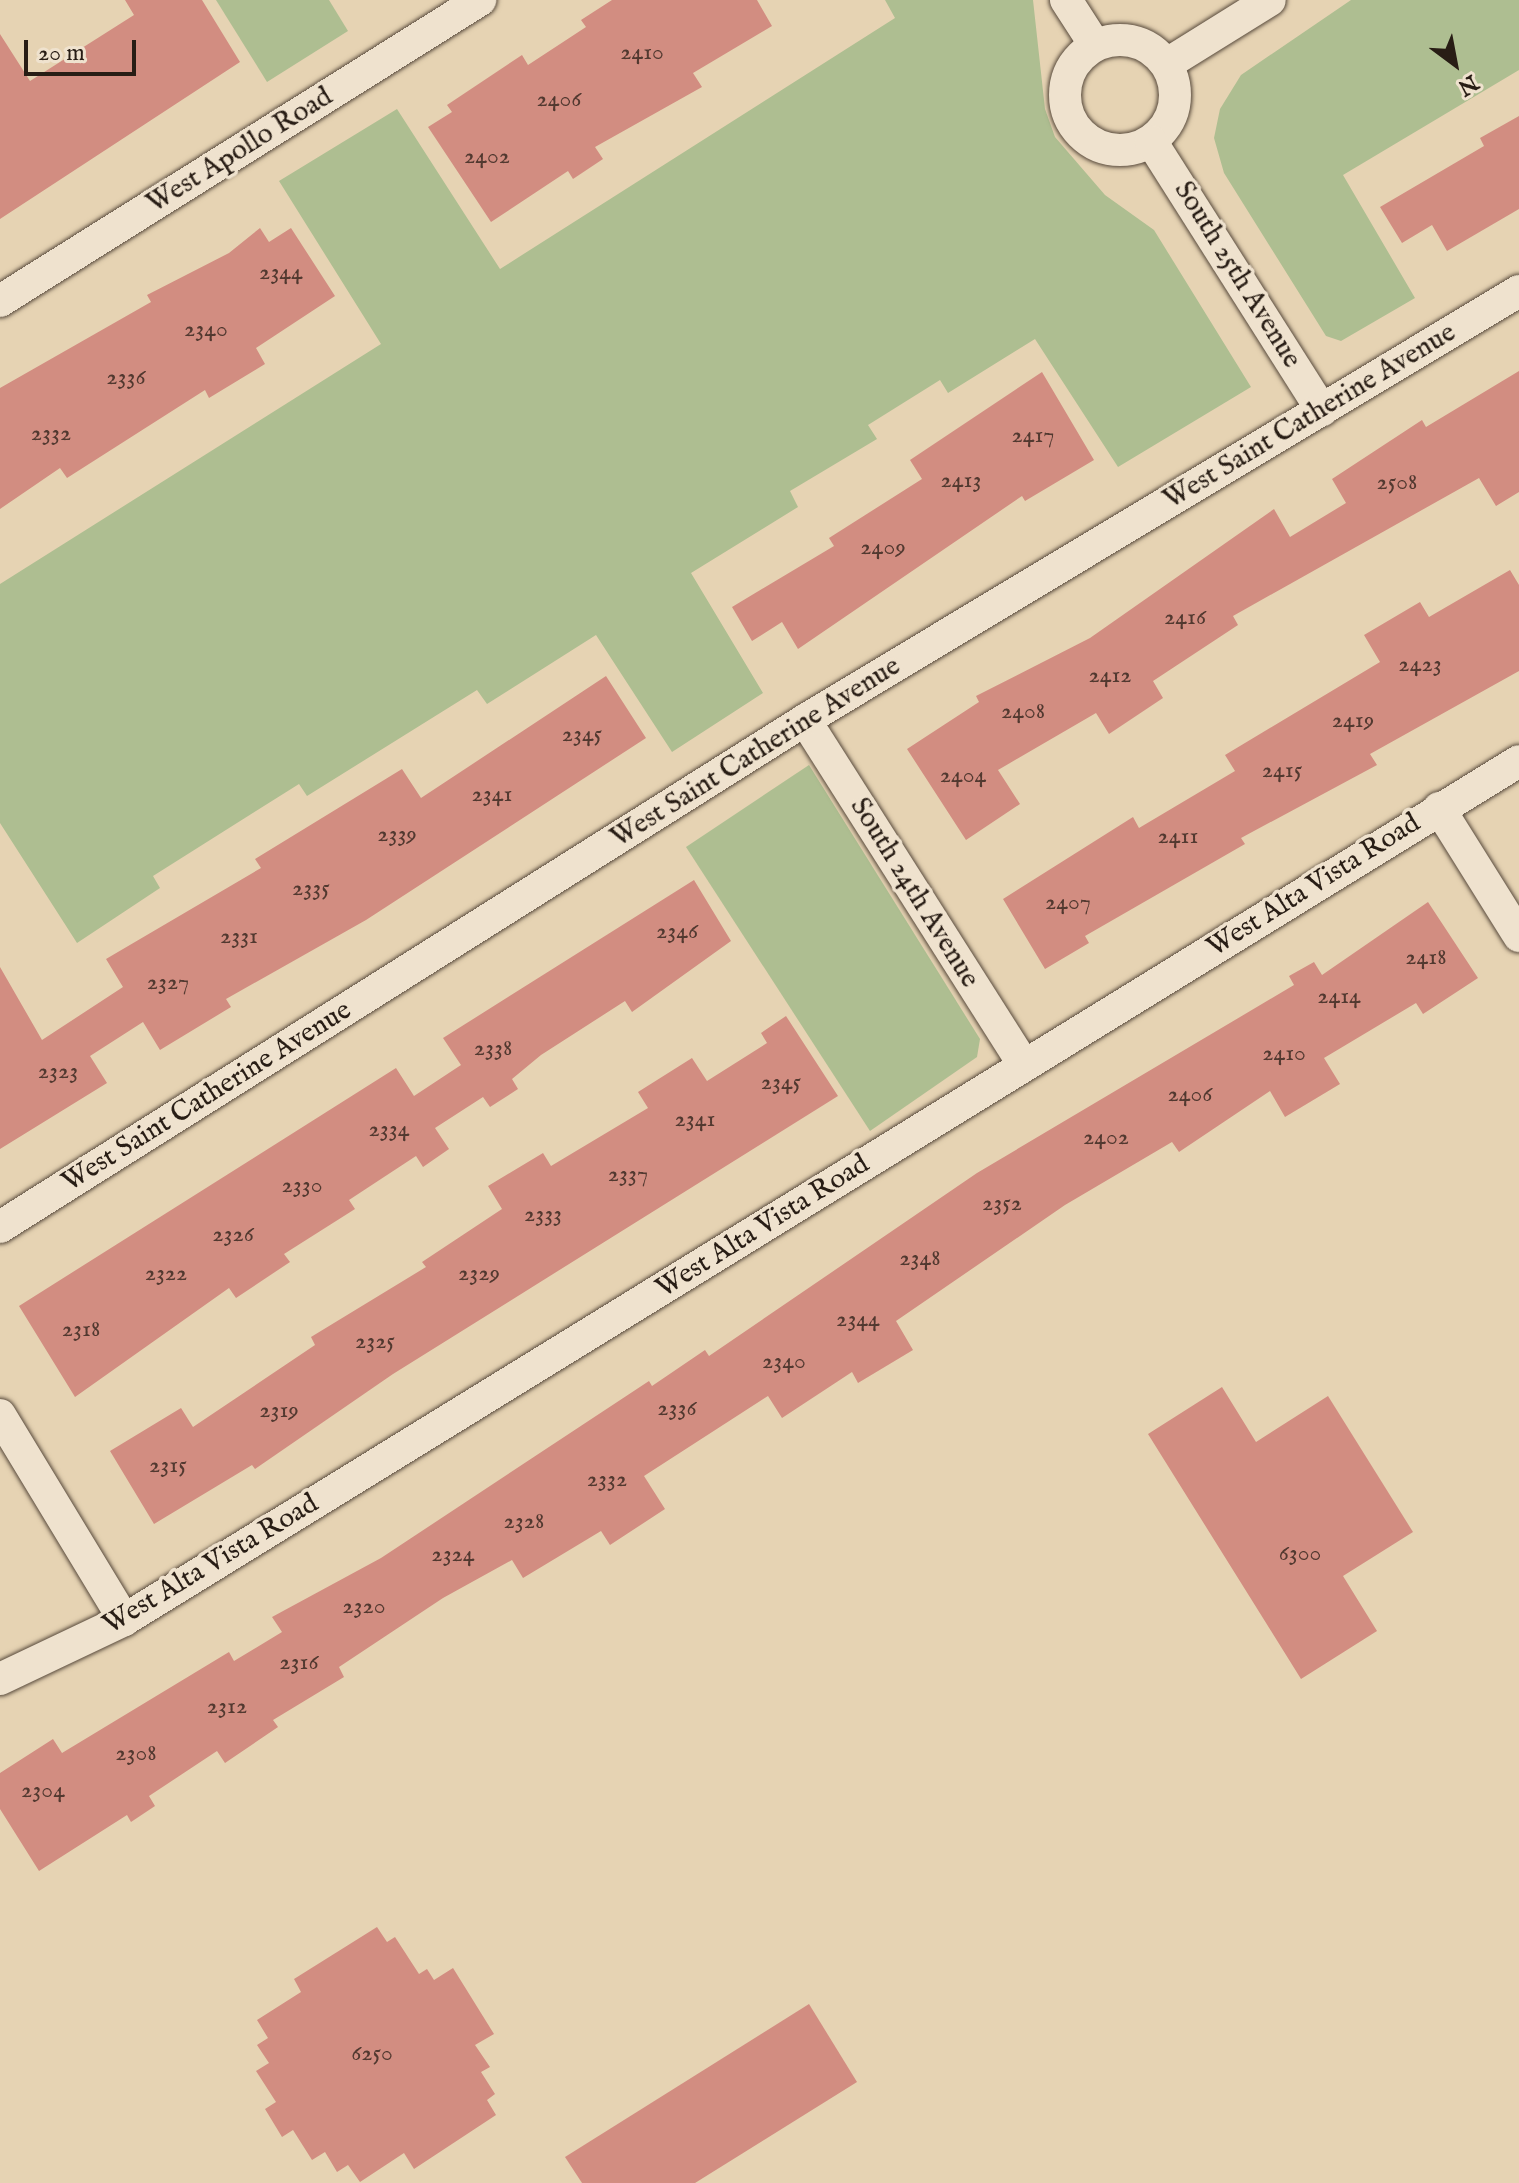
<!DOCTYPE html>
<html>
<head>
<meta charset="utf-8">
<style>
  body { margin:0 }
  #map { position:relative; width:1519px; height:2183px; overflow:hidden; background:#e6d3b3; font-family:"IM FELL English",serif }
  div>[style] { position:absolute }
  [style*='--x'] { left:calc(var(--x)*1px); top:calc(var(--y)*1px); width:calc(var(--w)*1px); rotate:calc(var(--a)*1deg) }
  .green>* { inset:0; background:#aebe91 }
  .building>* { inset:0; background:#d28d81 }
  .roads { filter:drop-shadow(0 0 2px #584a3c) drop-shadow(0 0 2px #584a3c) }
  .minor>* { height:32px; margin:-16px; padding:0 16px; transform-origin:16px; border-radius:16px; background:#efe2ce }
  .minor>.ring { margin:-16px; padding:0; box-sizing:content-box; background:none; border:32px solid #efe2ce; border-radius:50% }
  span { translate:-50% -50%; white-space:nowrap; text-align:center; line-height:1.15; -webkit-text-stroke:7px #efe2ce; paint-order:stroke }
  .number-label { font-size:24px; color:#523930 }
  .number-label span { -webkit-text-stroke-width:0 }
  .street-label { font-size:28px; color:#281d15 }
  .north { position:absolute; left:1415px; top:24px; width:80px; height:80px; -webkit-text-stroke:6px #efe2ce; paint-order:stroke; rotate:148deg; font-size:22px; font-weight:700; line-height:32px; text-align:center; color:#281d15 }
  .north::after { content:''; display:block; margin:auto; width:28px; height:36px; background:#281d15; clip-path:polygon(50% 0,100% 100%,50% 72%,0 100%) }
  .scale { position:absolute; left:24px; top:40px; width:112px; height:36px; box-sizing:border-box; border:4px solid #281d15; border-top:0; padding-left:10px; font-size:24px; line-height:28px; white-space:nowrap; color:#281d15; -webkit-text-stroke:6px #efe2ce; paint-order:stroke }
</style>
</head>
<body>
<div id="map">
  <div class="green">
    <i style="clip-path:polygon(216px 0,329px 0,348px 31px,267px 82px)"></i>
    <i style="clip-path:polygon(885px 0,1033px 0,1045px 109px,1055px 137px,1105px 195px,1154px 230px,1251px 387px,1118px 467px,1035px 339px,948px 393px,940px 380px,868px 425px,877px 439px,790px 491px,798px 507px,691px 573px,763px 693px,672px 752px,596px 635px,487px 704px,477px 690px,307px 796px,299px 784px,153px 876px,160px 888px,77px 943px,0 823px,0 584px,381px 344px,279px 181px,397px 109px,500px 269px,895px 18px)"></i>
    <i style="clip-path:polygon(1351px 0,1519px 0,1519px 70px,1343px 175px,1415px 298px,1341px 341px,1326px 336px,1224px 173px,1214px 138px,1220px 109px,1241px 75px)"></i>
    <i style="clip-path:polygon(809px 765px,980px 1039px,977px 1057px,870px 1131px,686px 847px)"></i>
  </div>
  <div class="building">
    <i style="clip-path:polygon(125px 0,202px 0,240px 62px,0 219px,0 34px,30px 81px,134px 15px)"></i>
    <i style="clip-path:polygon(612px 0,757px 0,772px 26px,693px 73px,702px 87px,595px 147px,603px 159px,573px 179px,568px 171px,491px 222px,428px 127px,452px 112px,447px 105px,522px 55px,528px 65px,586px 27px,581px 20px)"></i>
    <i style="clip-path:polygon(1519px 116px,1519px 209px,1447px 251px,1432px 225px,1402px 243px,1380px 207px,1484px 146px,1480px 138px)"></i>
    <i style="clip-path:polygon(260px 228px,269px 242px,291px 228px,335px 296px,256px 348px,265px 364px,209px 398px,205px 390px,67px 478px,60px 468px,0 509px,0 388px,151px 302px,147px 295px,229px 253px)"></i>
    <i style="clip-path:polygon(1519px 371px,1519px 492px,1496px 506px,1479px 478px,1233px 616px,1238px 625px,1153px 681px,1163px 698px,1109px 734px,1096px 713px,998px 770px,1020px 804px,966px 840px,907px 749px,979px 702px,976px 696px,1090px 638px,1274px 509px,1290px 537px,1346px 503px,1332px 479px,1422px 420px,1426px 427px)"></i>
    <i style="clip-path:polygon(1042px 372px,1094px 460px,1025px 501px,1022px 496px,798px 649px,782px 622px,752px 641px,732px 607px,834px 546px,829px 538px,922px 479px,910px 460px)"></i>
    <i style="clip-path:polygon(1510px 570px,1519px 585px,1519px 671px,1370px 754px,1377px 765px,1241px 838px,1245px 844px,1085px 936px,1089px 943px,1045px 969px,1003px 899px,1133px 817px,1139px 828px,1235px 771px,1225px 755px,1380px 662px,1364px 635px,1420px 602px,1429px 617px)"></i>
    <i style="clip-path:polygon(606px 676px,646px 738px,366px 920px,226px 999px,231px 1007px,160px 1050px,143px 1022px,90px 1056px,107px 1083px,0 1149px,0 967px,42px 1040px,123px 987px,106px 959px,261px 868px,255px 859px,402px 769px,421px 798px)"></i>
    <i style="clip-path:polygon(694px 880px,731px 941px,632px 1012px,625px 1001px,541px 1055px,512px 1079px,518px 1089px,490px 1107px,483px 1097px,435px 1128px,449px 1149px,423px 1167px,416px 1156px,349px 1200px,355px 1209px,284px 1254px,290px 1262px,236px 1298px,229px 1288px,75px 1397px,19px 1306px,396px 1068px,414px 1096px,461px 1065px,443px 1038px)"></i>
    <i style="clip-path:polygon(1428px 902px,1478px 978px,1423px 1014px,1416px 1003px,1324px 1058px,1340px 1084px,1285px 1117px,1270px 1091px,1179px 1152px,1172px 1142px,1065px 1205px,896px 1321px,913px 1350px,858px 1383px,852px 1372px,782px 1418px,768px 1396px,644px 1476px,665px 1509px,610px 1545px,601px 1531px,523px 1578px,512px 1560px,443px 1598px,339px 1667px,344px 1677px,273px 1720px,278px 1727px,225px 1763px,217px 1751px,149px 1796px,155px 1806px,131px 1822px,127px 1815px,39px 1871px,0 1809px,0 1773px,53px 1739px,62px 1753px,229px 1652px,234px 1661px,282px 1632px,272px 1617px,381px 1558px,649px 1381px,652px 1386px,705px 1350px,709px 1356px,977px 1173px,1294px 985px,1289px 976px,1314px 962px,1322px 975px)"></i>
    <i style="clip-path:polygon(786px 1016px,838px 1096px,393px 1374px,255px 1469px,252px 1465px,154px 1524px,110px 1451px,181px 1408px,193px 1427px,315px 1345px,311px 1337px,426px 1267px,422px 1262px,502px 1209px,488px 1186px,543px 1153px,551px 1166px,648px 1108px,638px 1092px,692px 1058px,707px 1081px,767px 1043px,761px 1033px)"></i>
    <i style="clip-path:polygon(1222px 1387px,1256px 1442px,1328px 1396px,1413px 1532px,1343px 1576px,1377px 1631px,1301px 1679px,1148px 1434px)"></i>
    <i style="clip-path:polygon(377px 1927px,387px 1942px,395px 1937px,419px 1974px,427px 1969px,434px 1980px,453px 1968px,494px 2034px,475px 2045px,490px 2067px,481px 2072px,495px 2094px,487px 2100px,496px 2115px,414px 2169px,404px 2153px,360px 2182px,348px 2165px,337px 2172px,325px 2152px,312px 2160px,293px 2130px,282px 2137px,265px 2109px,276px 2102px,256px 2071px,269px 2063px,257px 2045px,268px 2038px,257px 2020px,301px 1992px,294px 1979px)"></i>
    <i style="clip-path:polygon(809px 2004px,857px 2082px,695px 2183px,582px 2183px,565px 2157px)"></i>
  </div>
  <div class="roads">
    <div class="minor">
      <i style="--x:1066;--y:0;--w:54;--a:57.2"></i>
      <i class="ring" style="left:1065px;top:40px;width:78px;height:78px"></i>
      <i style="--x:1167;--y:64;--w:121;--a:-31.9"></i>
      <i style="--x:1151;--y:141;--w:319;--a:57.6"></i>
      <i style="--x:0;--y:301;--w:567;--a:-32.09"></i>
      <i style="--x:805;--y:720;--w:409;--a:57.6"></i>
      <i style="--x:1439;--y:808;--w:151;--a:58"></i>
      <i style="--x:0;--y:1227;--w:951;--a:-32.2"></i>
      <i style="--x:805;--y:720;--w:833;--a:-31"></i>
      <i style="--x:0;--y:1415;--w:240;--a:58.8"></i>
      <i style="--x:0;--y:1679;--w:137;--a:-25.4"></i>
      <i style="--x:124;--y:1620;--w:1638;--a:-31.62"></i>
    </div>
  </div>
  <div class="number-label">
    <span style="left:642px;top:53px">2410</span>
    <span style="left:559px;top:100px">2406</span>
    <span style="left:487px;top:157px">2402</span>
    <span style="left:281px;top:273px">2344</span>
    <span style="left:206px;top:330px">2340</span>
    <span style="left:126px;top:378px">2336</span>
    <span style="left:51px;top:434px">2332</span>
    <span style="left:1033px;top:436px">2417</span>
    <span style="left:961px;top:481px">2413</span>
    <span style="left:1397px;top:483px">2508</span>
    <span style="left:883px;top:548px">2409</span>
    <span style="left:1185px;top:618px">2416</span>
    <span style="left:1420px;top:665px">2423</span>
    <span style="left:1110px;top:676px">2412</span>
    <span style="left:1023px;top:712px">2408</span>
    <span style="left:1353px;top:721px">2419</span>
    <span style="left:582px;top:735px">2345</span>
    <span style="left:1282px;top:771px">2415</span>
    <span style="left:963px;top:776px">2404</span>
    <span style="left:492px;top:795px">2341</span>
    <span style="left:397px;top:835px">2339</span>
    <span style="left:1178px;top:837px">2411</span>
    <span style="left:311px;top:889px">2335</span>
    <span style="left:1068px;top:903px">2407</span>
    <span style="left:677px;top:932px">2346</span>
    <span style="left:239px;top:937px">2331</span>
    <span style="left:1426px;top:958px">2418</span>
    <span style="left:168px;top:983px">2327</span>
    <span style="left:1339px;top:997px">2414</span>
    <span style="left:493px;top:1049px">2338</span>
    <span style="left:1284px;top:1054px">2410</span>
    <span style="left:58px;top:1072px">2323</span>
    <span style="left:781px;top:1083px">2345</span>
    <span style="left:1190px;top:1095px">2406</span>
    <span style="left:695px;top:1120px">2341</span>
    <span style="left:389px;top:1130px">2334</span>
    <span style="left:1106px;top:1138px">2402</span>
    <span style="left:628px;top:1175px">2337</span>
    <span style="left:302px;top:1186px">2330</span>
    <span style="left:1002px;top:1204px">2352</span>
    <span style="left:543px;top:1215px">2333</span>
    <span style="left:233px;top:1235px">2326</span>
    <span style="left:920px;top:1259px">2348</span>
    <span style="left:166px;top:1274px">2322</span>
    <span style="left:479px;top:1274px">2329</span>
    <span style="left:858px;top:1320px">2344</span>
    <span style="left:81px;top:1330px">2318</span>
    <span style="left:375px;top:1342px">2325</span>
    <span style="left:784px;top:1362px">2340</span>
    <span style="left:677px;top:1409px">2336</span>
    <span style="left:279px;top:1411px">2319</span>
    <span style="left:168px;top:1466px">2315</span>
    <span style="left:607px;top:1480px">2332</span>
    <span style="left:524px;top:1522px">2328</span>
    <span style="left:1300px;top:1554px">6300</span>
    <span style="left:453px;top:1555px">2324</span>
    <span style="left:364px;top:1607px">2320</span>
    <span style="left:299px;top:1663px">2316</span>
    <span style="left:227px;top:1707px">2312</span>
    <span style="left:136px;top:1754px">2308</span>
    <span style="left:43px;top:1791px">2304</span>
    <span style="left:372px;top:2054px">6250</span>
  </div>
  <div class="street-label">
    <span style="left:240px;top:151px;rotate:-32deg">West Apollo Road</span>
    <span style="left:1237px;top:275px;rotate:58deg">South 25th Avenue</span>
    <span style="left:1310px;top:417px;rotate:-31deg">West Saint Catherine Avenue</span>
    <span style="left:756px;top:753px;rotate:-32deg">West Saint Catherine Avenue</span>
    <span style="left:1314px;top:886px;rotate:-32deg">West Alta Vista Road</span>
    <span style="left:914px;top:893px;rotate:58deg">South 24th Avenue</span>
    <span style="left:207px;top:1097px;rotate:-32deg">West Saint Catherine Avenue</span>
    <span style="left:763px;top:1227px;rotate:-32deg">West Alta Vista Road</span>
    <span style="left:211px;top:1565px;rotate:-31deg">West Alta Vista Road</span>
  </div>
  <div class="north">N</div>
  <div class="scale">20 m</div>
</div>
</body>
</html>
